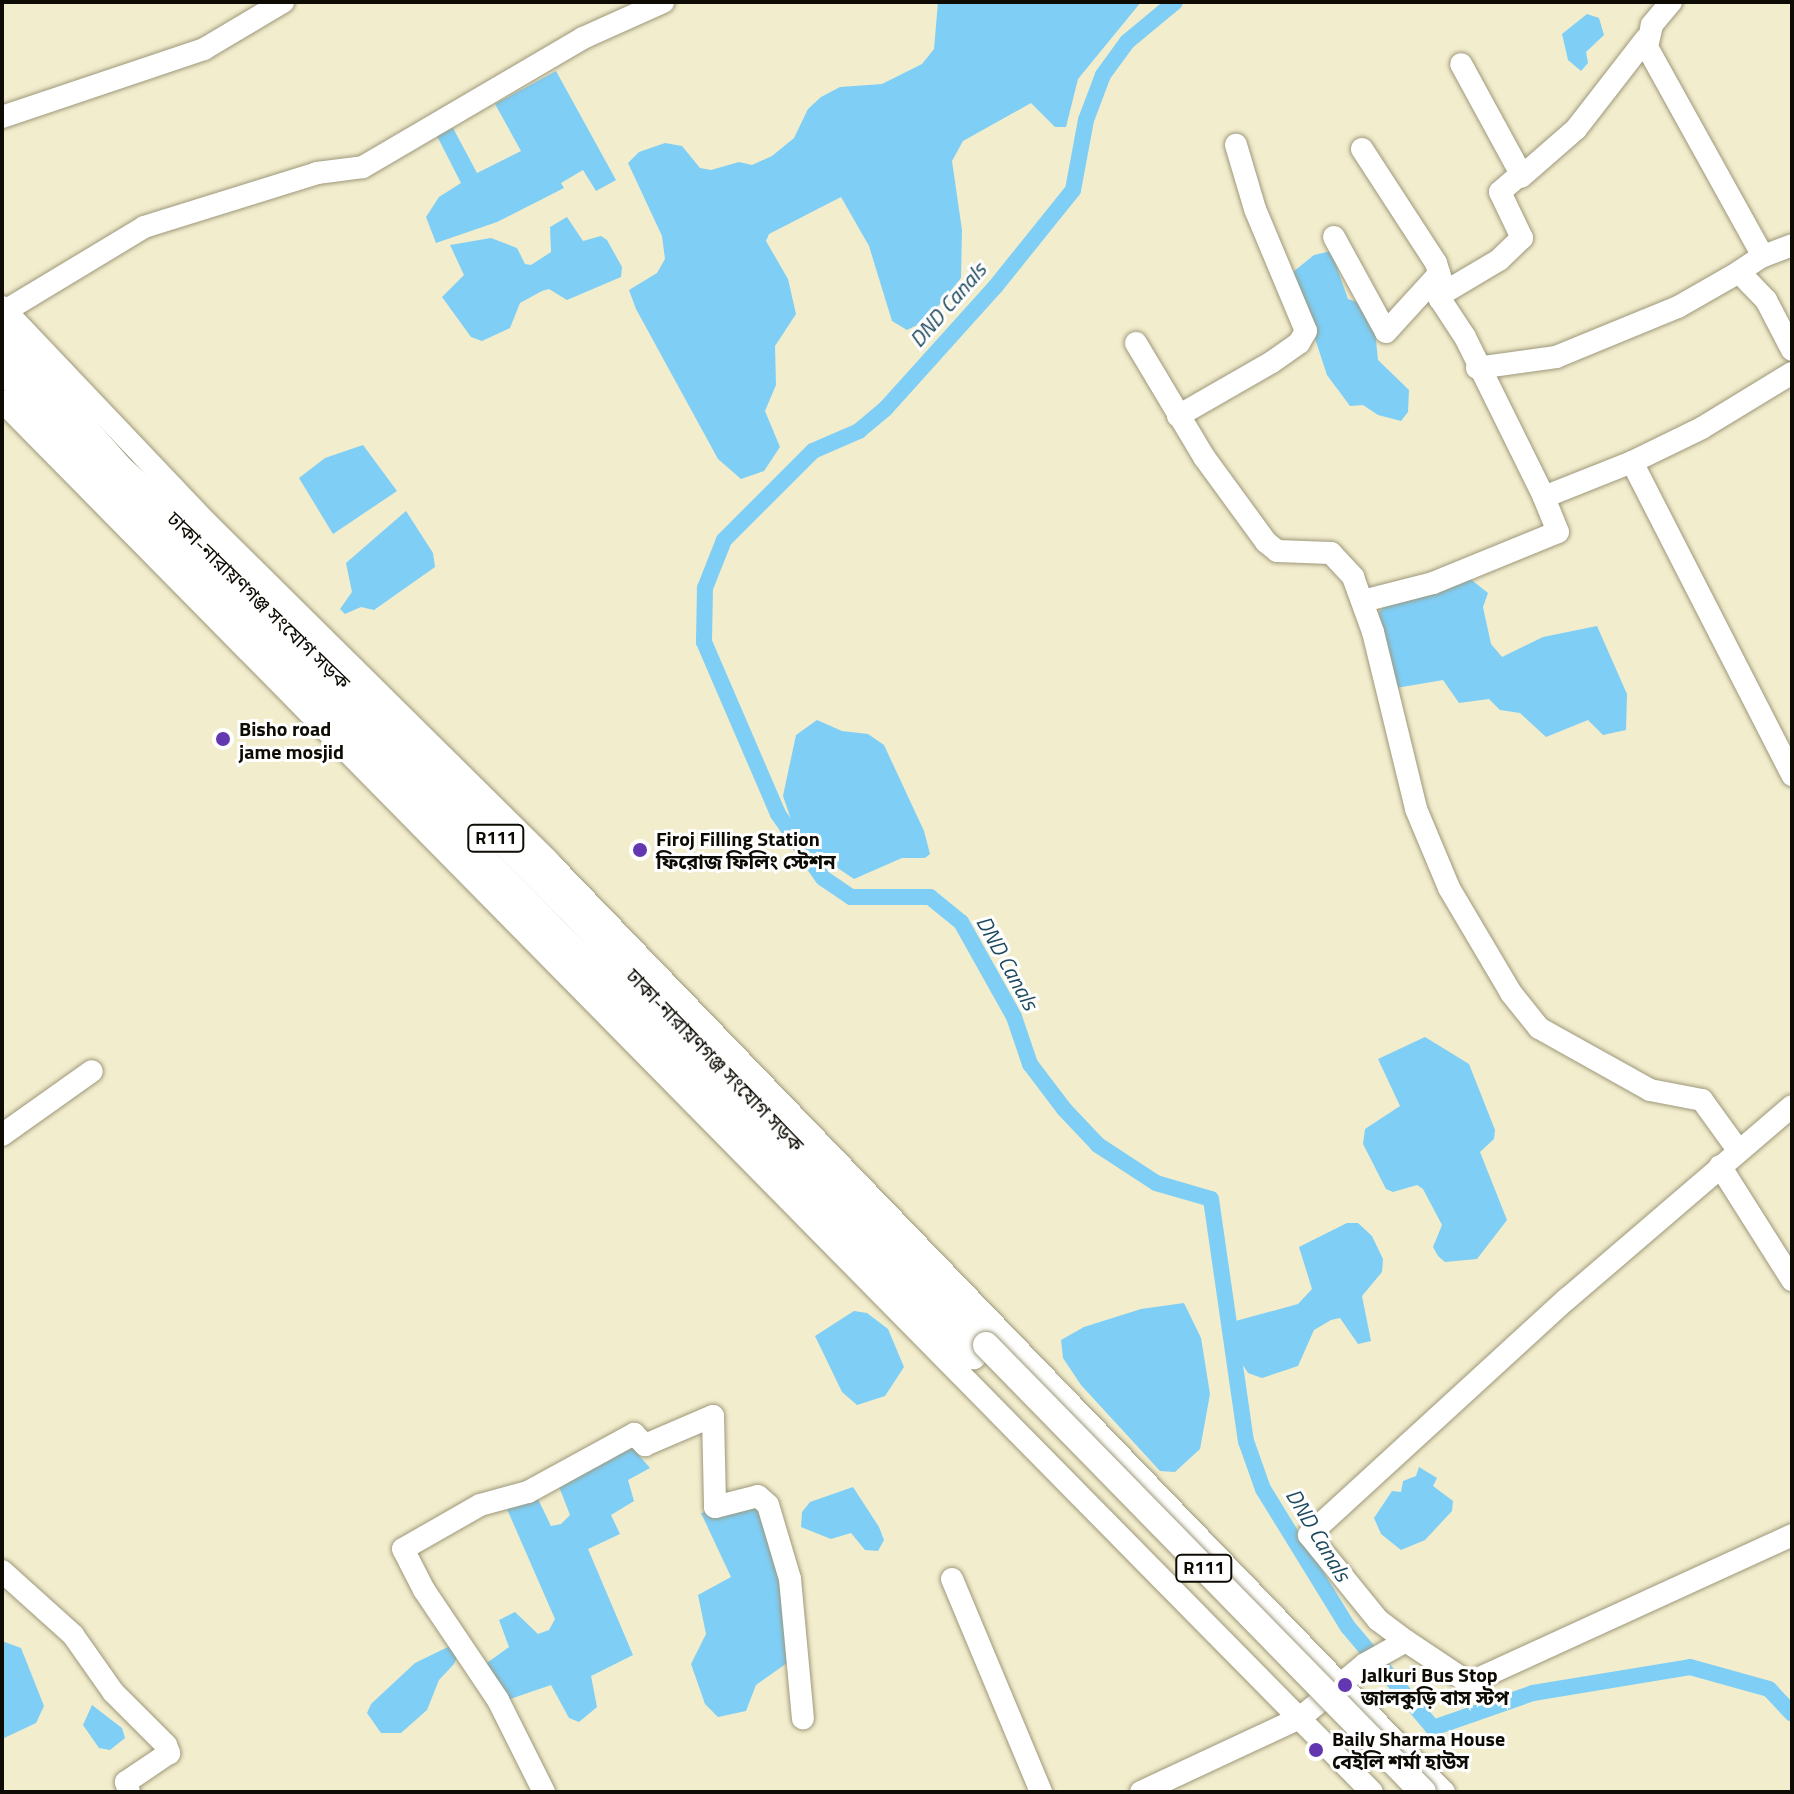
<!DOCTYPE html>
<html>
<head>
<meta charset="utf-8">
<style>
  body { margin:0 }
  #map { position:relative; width:1794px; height:1794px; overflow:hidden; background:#f2edcd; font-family:"Titillium Web","Noto Sans Bengali",sans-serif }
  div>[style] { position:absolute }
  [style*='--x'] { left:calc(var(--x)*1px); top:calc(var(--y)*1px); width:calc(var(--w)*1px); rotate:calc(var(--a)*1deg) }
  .water>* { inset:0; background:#7fcef6 }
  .canal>* { height:16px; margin:-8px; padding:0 8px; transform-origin:8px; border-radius:8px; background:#7fcef6 }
  .roads { filter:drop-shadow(0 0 2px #9d987b) drop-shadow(0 0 2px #9d987b) }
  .minor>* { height:22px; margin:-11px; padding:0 11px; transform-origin:11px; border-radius:11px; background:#fff }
  .major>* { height:26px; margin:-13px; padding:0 13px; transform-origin:13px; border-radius:13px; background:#fff }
  .bridges { filter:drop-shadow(0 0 2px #9d987b) drop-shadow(0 0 2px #9d987b) }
  .major-bridge>* { height:26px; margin:-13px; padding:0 13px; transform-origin:13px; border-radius:13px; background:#fff }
  .dots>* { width:22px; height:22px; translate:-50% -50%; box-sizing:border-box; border:4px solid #fff; border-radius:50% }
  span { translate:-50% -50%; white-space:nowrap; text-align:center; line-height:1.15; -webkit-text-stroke:6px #fff; paint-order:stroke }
  .shield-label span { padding:2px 6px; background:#fff; border:2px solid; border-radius:6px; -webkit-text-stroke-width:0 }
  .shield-label { font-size:18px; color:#0d0b03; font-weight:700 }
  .street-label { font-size:20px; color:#0d0b03 }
  .poi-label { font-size:20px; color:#0d0b03; font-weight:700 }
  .left { translate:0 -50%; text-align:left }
  .water-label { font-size:22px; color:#1d495e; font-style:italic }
  .frame { position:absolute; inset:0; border:4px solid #0d0b03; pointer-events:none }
</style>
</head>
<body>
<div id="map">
  <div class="water">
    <i style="clip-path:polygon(938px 2px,1141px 2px,1078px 79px,1066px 127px,1055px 127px,1031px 103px,963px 141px,952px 161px,962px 230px,961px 278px,927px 320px,907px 330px,892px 321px,869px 246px,841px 197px,769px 234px,766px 241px,788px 279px,796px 314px,775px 346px,776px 385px,765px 411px,780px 447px,764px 471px,741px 479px,718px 459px,636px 309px,629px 290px,657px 273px,665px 259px,662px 236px,628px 163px,639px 152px,665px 143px,682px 146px,700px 168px,711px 170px,739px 162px,752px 165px,772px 156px,794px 138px,808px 109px,821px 97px,840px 87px,882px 84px,922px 64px,934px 49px)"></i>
    <i style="clip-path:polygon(1587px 14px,1599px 18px,1604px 35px,1586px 52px,1588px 63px,1581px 71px,1568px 60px,1562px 34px)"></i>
    <i style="clip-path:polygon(556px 71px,616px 180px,596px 191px,583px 170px,561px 183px,564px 188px,497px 222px,436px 243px,426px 217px,439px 197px,461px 183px,437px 136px,453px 128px,477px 173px,521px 151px,495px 104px)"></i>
    <i style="clip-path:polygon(567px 217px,583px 241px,601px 236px,607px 240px,622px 267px,621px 277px,567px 300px,549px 289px,542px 291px,520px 303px,510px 328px,482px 341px,471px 337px,442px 297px,464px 275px,450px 245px,491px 238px,517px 248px,525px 264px,531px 265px,551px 252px,550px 227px)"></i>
    <i style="clip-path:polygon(1331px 251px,1348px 299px,1357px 302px,1375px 330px,1378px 360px,1409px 390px,1408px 412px,1401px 421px,1378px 415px,1363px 405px,1350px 406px,1327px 375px,1293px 272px,1314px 255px)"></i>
    <i style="clip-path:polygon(363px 445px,397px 491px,333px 534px,299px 478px,325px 458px)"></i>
    <i style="clip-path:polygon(406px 511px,433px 553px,435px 567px,374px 610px,361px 607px,345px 614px,340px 609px,352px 592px,346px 563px)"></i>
    <i style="clip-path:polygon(1469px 578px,1488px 593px,1483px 607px,1491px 644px,1502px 657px,1543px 637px,1597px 626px,1627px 694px,1626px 730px,1603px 735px,1588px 720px,1546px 737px,1520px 713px,1500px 710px,1489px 699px,1459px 703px,1443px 680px,1396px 688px,1379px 613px,1385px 604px)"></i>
    <i style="clip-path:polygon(817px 720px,842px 731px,868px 734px,884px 745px,924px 831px,930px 854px,925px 858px,902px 858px,854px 879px,811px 850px,794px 828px,783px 796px,796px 735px)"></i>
    <i style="clip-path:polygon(1425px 1037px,1469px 1064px,1495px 1130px,1494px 1139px,1480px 1152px,1507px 1220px,1477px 1259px,1445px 1262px,1438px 1256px,1433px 1247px,1442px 1225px,1423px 1189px,1417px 1185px,1393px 1192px,1386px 1189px,1363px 1144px,1365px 1129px,1400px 1106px,1378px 1059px)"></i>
    <i style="clip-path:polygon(1347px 1223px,1358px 1223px,1372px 1236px,1383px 1259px,1382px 1272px,1362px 1296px,1371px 1341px,1358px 1344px,1340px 1318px,1331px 1320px,1314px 1330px,1298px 1366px,1262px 1378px,1248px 1373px,1239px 1359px,1232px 1322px,1298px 1304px,1312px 1289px,1299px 1247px)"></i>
    <i style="clip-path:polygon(1184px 1303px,1201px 1338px,1210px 1394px,1200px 1449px,1175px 1472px,1160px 1471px,1081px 1385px,1063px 1358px,1061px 1340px,1084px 1327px,1141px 1309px)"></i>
    <i style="clip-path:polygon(854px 1311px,867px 1313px,888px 1329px,904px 1367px,885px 1396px,857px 1405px,842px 1392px,815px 1336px)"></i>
    <i style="clip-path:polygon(631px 1446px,650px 1468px,628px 1480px,634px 1501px,611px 1515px,620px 1534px,588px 1549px,633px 1655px,591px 1676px,597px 1707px,579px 1722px,569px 1718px,551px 1685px,507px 1700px,484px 1665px,509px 1647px,499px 1620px,515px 1612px,538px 1634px,549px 1630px,555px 1619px,507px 1509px,538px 1499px,551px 1526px,561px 1524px,570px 1515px,558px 1484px)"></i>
    <i style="clip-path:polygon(1419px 1467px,1437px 1478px,1433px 1486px,1453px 1501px,1452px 1511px,1425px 1540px,1401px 1550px,1381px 1534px,1374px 1518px,1392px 1491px,1401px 1492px,1403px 1481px,1416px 1476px)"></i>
    <i style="clip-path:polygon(853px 1487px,879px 1527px,884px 1540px,878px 1551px,865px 1550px,851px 1533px,831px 1539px,801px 1527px,802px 1512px,810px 1502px)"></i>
    <i style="clip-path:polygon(758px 1500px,786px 1580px,787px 1663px,756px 1685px,746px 1711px,718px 1717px,705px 1704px,691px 1664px,706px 1634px,698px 1595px,731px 1577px,701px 1513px)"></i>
    <i style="clip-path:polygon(2px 1641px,21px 1648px,44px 1706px,36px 1723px,2px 1739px)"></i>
    <i style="clip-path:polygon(452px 1645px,458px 1655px,454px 1664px,439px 1680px,427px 1710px,401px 1733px,381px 1733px,367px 1713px,371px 1704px,415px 1663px)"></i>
    <i style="clip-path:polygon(92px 1705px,122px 1728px,125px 1738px,110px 1750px,99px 1748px,83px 1725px)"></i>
  </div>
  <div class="canal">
    <i style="--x:1175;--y:2;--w:62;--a:140.2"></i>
    <i style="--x:1127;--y:42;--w:41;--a:126"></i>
    <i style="--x:1103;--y:75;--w:48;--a:110.7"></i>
    <i style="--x:1086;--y:120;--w:71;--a:100.5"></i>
    <i style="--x:1073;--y:190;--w:124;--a:128.8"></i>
    <i style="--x:995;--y:287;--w:164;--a:132"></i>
    <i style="--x:885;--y:409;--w:34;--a:140"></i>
    <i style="--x:859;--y:431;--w:50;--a:156.5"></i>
    <i style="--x:813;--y:451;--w:126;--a:135"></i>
    <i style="--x:724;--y:540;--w:52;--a:111.6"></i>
    <i style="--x:705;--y:588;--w:54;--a:91.1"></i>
    <i style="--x:704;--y:642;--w:187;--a:66.7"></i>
    <i style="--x:778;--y:814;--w:78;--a:54.9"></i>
    <i style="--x:823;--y:878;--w:34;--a:34"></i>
    <i style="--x:851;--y:897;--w:79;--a:0"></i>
    <i style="--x:930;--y:897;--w:40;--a:39"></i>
    <i style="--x:961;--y:922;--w:109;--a:60.8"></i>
    <i style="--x:1014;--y:1017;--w:50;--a:71.2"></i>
    <i style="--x:1030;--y:1064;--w:56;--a:52.9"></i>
    <i style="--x:1064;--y:1109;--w:50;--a:46.6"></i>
    <i style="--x:1098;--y:1145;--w:69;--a:33.2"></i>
    <i style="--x:1156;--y:1183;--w:57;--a:16.2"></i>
    <i style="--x:1211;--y:1199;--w:245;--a:81.8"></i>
    <i style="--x:1246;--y:1441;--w:51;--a:70.5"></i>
    <i style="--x:1263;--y:1489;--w:162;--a:58.4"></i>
    <i style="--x:1348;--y:1627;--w:132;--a:49.9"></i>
    <i style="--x:1433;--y:1728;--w:106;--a:-19.3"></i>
    <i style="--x:1533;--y:1693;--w:159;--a:-9.4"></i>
    <i style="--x:1690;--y:1667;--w:82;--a:15.6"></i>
    <i style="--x:1769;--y:1689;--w:34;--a:47"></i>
  </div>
  <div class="roads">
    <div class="minor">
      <i style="--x:1671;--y:2;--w:30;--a:130"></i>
      <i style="--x:1652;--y:25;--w:23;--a:103"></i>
      <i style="--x:1647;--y:47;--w:233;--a:61"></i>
      <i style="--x:1760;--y:251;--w:6;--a:81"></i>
      <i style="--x:1761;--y:257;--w:27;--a:146"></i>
      <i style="--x:1739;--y:272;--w:39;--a:46"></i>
      <i style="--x:1766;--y:300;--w:56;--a:62.5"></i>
      <i style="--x:2;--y:117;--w:213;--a:-18.6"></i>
      <i style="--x:204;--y:49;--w:92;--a:-30.7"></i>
      <i style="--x:1362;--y:149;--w:136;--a:57"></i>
      <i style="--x:1436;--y:263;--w:30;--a:73"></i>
      <i style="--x:1445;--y:292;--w:9;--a:126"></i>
      <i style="--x:1440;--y:299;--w:45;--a:56.7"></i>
      <i style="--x:1465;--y:337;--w:178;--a:63.7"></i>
      <i style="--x:1544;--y:497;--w:95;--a:-21.7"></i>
      <i style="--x:1521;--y:177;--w:73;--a:-41.1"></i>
      <i style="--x:1576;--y:129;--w:113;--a:-52.2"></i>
      <i style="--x:1334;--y:237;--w:108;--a:61.3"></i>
      <i style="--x:1386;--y:332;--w:79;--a:-47.6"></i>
      <i style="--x:1761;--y:257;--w:33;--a:-21"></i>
      <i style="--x:1445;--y:292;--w:63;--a:-30.7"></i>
      <i style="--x:1499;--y:260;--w:32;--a:-44"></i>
      <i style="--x:1522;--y:238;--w:51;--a:-115.6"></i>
      <i style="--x:1500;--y:192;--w:28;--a:-41"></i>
      <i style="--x:1521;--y:174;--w:125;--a:-118.6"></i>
      <i style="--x:2;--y:307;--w:296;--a:46.5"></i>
      <i style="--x:206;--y:522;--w:482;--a:44.7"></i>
      <i style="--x:548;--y:861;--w:1292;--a:46.1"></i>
      <i style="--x:5;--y:311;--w:162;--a:-31.1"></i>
      <i style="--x:144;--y:227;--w:181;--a:-17.3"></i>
      <i style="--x:317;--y:173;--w:46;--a:-7.4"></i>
      <i style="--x:363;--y:167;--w:255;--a:-30.4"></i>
      <i style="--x:583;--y:38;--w:88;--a:-24.2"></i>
      <i style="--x:1136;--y:343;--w:133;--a:59.2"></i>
      <i style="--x:1204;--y:457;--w:105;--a:53.9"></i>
      <i style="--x:1266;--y:542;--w:14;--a:39"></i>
      <i style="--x:1277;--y:551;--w:54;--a:2.1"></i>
      <i style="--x:1331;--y:553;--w:33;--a:47"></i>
      <i style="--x:1353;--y:577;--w:59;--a:70"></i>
      <i style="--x:1373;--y:632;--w:182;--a:76.3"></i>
      <i style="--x:1416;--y:809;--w:86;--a:67.3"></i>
      <i style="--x:1449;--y:888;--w:122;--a:59.4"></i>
      <i style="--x:1511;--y:993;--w:45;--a:51.3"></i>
      <i style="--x:1539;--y:1028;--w:127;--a:29.2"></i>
      <i style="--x:1650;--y:1090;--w:53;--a:10.9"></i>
      <i style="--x:1702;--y:1100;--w:62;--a:54.2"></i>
      <i style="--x:1477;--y:368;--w:80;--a:-7.9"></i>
      <i style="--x:1556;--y:357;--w:132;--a:-22.3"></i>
      <i style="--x:1678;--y:307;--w:70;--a:-29.8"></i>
      <i style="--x:1792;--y:373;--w:105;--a:148.6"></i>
      <i style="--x:1702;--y:428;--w:78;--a:154.1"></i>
      <i style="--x:1632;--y:462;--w:352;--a:62.9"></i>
      <i style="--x:2;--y:401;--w:1952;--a:45.44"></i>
      <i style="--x:1178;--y:416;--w:108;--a:-29.9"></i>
      <i style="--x:1272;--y:362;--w:33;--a:-35"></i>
      <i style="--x:1299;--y:343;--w:14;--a:-60"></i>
      <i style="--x:1306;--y:331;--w:132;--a:-112.7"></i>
      <i style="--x:1255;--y:209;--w:67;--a:-106.5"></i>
      <i style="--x:1363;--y:601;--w:72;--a:-14.4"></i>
      <i style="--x:1433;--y:583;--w:135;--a:-22.2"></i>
      <i style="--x:1558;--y:532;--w:38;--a:-112"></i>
      <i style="--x:2;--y:1135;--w:110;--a:-35.4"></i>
      <i style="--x:1720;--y:1166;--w:135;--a:57.7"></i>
      <i style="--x:2;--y:1571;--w:96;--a:42"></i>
      <i style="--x:73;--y:1635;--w:70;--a:54.9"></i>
      <i style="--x:113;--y:1692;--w:75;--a:45"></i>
      <i style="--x:166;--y:1745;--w:9;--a:69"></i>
      <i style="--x:169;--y:1753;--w:52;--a:146"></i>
      <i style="--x:126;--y:1782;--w:10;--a:73"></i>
      <i style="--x:952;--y:1579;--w:231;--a:67.3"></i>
      <i style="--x:1406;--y:1641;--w:35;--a:-143"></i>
      <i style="--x:1378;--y:1620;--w:109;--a:-129.1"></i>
      <i style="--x:1309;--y:1535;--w:350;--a:-42.5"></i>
      <i style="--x:1567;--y:1299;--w:296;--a:-40.6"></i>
      <i style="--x:544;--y:1792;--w:103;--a:-116.6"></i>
      <i style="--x:498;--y:1700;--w:133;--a:-123.9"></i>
      <i style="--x:424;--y:1590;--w:46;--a:-117.1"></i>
      <i style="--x:403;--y:1549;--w:89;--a:-29.7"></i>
      <i style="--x:480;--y:1505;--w:50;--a:-15.2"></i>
      <i style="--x:528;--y:1492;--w:121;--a:-28.7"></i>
      <i style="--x:634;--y:1434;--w:16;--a:45"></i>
      <i style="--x:645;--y:1445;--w:74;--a:-23.1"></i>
      <i style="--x:713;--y:1416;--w:91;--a:88.7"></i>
      <i style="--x:715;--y:1507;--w:44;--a:-14.3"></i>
      <i style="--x:758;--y:1496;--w:13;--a:42"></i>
      <i style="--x:768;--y:1505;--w:77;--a:73.4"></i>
      <i style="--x:790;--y:1579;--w:140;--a:84.7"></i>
      <i style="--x:1141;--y:1792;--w:175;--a:-25"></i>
      <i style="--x:1300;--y:1718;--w:85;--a:-39.7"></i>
      <i style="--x:1365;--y:1664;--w:47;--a:-29.3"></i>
      <i style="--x:1406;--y:1641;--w:76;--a:33.7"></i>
      <i style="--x:1469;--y:1683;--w:355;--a:-24.6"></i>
    </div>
    <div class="major">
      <i style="--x:2;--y:335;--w:178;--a:48.4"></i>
      <i style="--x:120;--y:468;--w:181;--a:42.3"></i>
      <i style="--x:254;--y:590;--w:445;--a:45.3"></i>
      <i style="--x:567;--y:906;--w:607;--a:46.34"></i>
      <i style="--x:2;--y:369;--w:1385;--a:45.47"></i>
    </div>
  </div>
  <div class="bridges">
    <div class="major-bridge">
      <i style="--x:986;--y:1345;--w:625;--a:45.65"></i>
    </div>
  </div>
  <div class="dots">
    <i style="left:223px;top:739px;background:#6337af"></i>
    <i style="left:640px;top:850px;background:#6337af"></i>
    <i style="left:1345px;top:1685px;background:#6337af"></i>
    <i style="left:1316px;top:1750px;background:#6337af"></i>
  </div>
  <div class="shield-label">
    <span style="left:496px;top:838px">R111</span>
    <span style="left:1204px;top:1568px">R111</span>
  </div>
  <div class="street-label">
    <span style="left:259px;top:600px;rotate:44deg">ঢাকা-নারায়ণগঞ্জ সংযোগ সড়ক</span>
    <span style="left:715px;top:1060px;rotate:46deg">ঢাকা-নারায়ণগঞ্জ সংযোগ সড়ক</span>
  </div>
  <div class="poi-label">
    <span class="left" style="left:239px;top:740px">Bisho road<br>jame mosjid</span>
    <span class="left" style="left:656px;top:850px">Firoj Filling Station<br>ফিরোজ ফিলিং স্টেশন</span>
    <span class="left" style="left:1361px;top:1686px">Jalkuri Bus Stop<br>জালকুড়ি বাস স্টপ</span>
    <span class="left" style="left:1332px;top:1750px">Baily Sharma House<br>বেইলি শর্মা হাউস</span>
  </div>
  <div class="water-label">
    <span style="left:948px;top:305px;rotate:-49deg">DND Canals</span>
    <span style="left:1007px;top:963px;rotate:61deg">DND Canals</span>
    <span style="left:1318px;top:1535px;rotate:59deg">DND Canals</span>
  </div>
  <div class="frame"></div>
</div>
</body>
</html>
